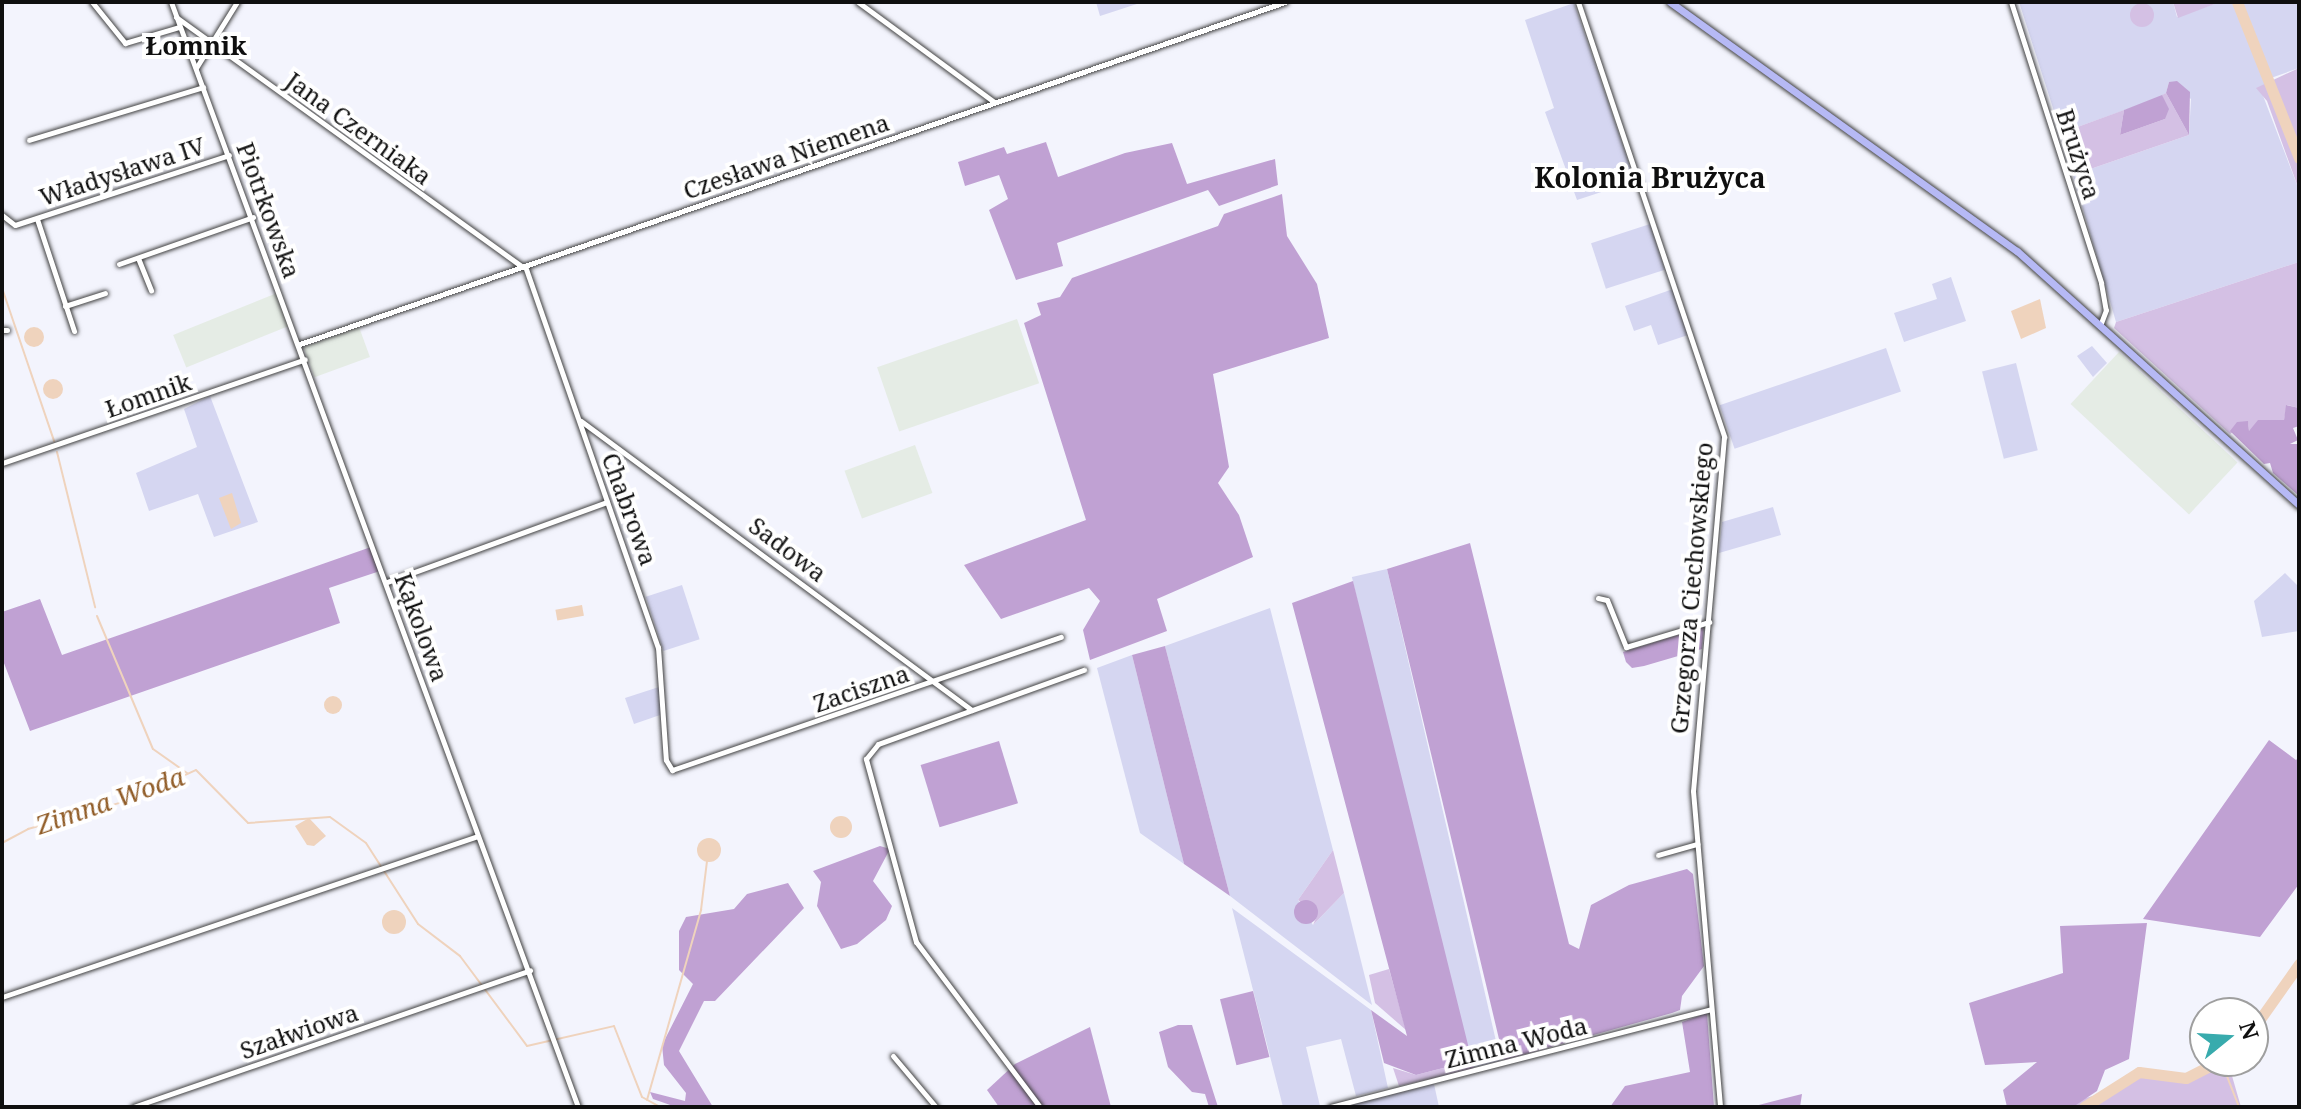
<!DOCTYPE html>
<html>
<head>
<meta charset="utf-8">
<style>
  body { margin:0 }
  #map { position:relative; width:2301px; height:1109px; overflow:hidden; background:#f3f4fd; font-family:"Noto Serif",serif }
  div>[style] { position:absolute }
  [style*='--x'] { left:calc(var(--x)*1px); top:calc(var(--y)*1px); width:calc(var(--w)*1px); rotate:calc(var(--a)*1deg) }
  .industrial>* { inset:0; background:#e5ece5; transform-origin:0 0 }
  .farmland>* { inset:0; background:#d5d6f1; transform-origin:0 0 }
  .green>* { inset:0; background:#d4c0e4 }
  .round { border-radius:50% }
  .forest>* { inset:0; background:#c0a1d3; transform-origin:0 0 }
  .water>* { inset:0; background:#efd3bd; transform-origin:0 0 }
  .stream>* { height:2px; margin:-1px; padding:0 1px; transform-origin:1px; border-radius:1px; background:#efd3bd }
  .river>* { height:11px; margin:-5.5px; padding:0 5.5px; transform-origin:5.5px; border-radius:5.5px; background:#efd3bd }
  .roads { filter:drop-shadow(0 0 2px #424242) drop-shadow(0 0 2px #424242) }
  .street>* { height:5px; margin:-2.5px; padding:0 2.5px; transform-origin:2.5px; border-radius:2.5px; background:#fff }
  .secondary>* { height:7px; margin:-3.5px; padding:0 3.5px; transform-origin:3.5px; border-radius:3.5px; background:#b6b9f5 }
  span { translate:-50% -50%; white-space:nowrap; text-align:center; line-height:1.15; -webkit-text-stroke:8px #fff; paint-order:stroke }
  .street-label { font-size:24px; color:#0f0f0f }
  .neighbourhood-label { font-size:26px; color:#0f0f0f; font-weight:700 }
  .water-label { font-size:26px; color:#915d28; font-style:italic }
  .quarter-label { font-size:28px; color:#0f0f0f; font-weight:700 }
  .frame { position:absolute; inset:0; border:4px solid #0f0f0f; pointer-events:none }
  .north { position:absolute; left:2189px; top:997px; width:80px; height:80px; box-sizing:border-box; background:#fff; border:2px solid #9f9f9f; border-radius:50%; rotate:72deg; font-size:22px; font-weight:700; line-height:32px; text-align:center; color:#0f0f0f }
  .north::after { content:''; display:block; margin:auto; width:28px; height:36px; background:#38abad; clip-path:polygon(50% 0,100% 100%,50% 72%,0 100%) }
</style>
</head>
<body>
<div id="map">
  <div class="industrial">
    <i style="left:277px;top:293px;width:35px;height:112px;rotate:68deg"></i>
    <i style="left:1017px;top:319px;width:68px;height:148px;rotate:71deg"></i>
    <i style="left:359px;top:327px;width:32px;height:59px;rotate:70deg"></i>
    <i style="left:2119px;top:352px;width:162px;height:71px;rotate:43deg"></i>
    <i style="left:915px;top:445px;width:51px;height:75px;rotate:70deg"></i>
  </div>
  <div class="farmland">
    <i style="clip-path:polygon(1096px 2px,1143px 2px,1100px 16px)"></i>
    <i style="clip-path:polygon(2019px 2px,2173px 2px,2177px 17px,2220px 2px,2299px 2px,2299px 68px,2268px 79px,2262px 93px,2299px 190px,2299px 262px,2116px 322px,2073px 175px,2189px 135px,2191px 99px,2169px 82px,2166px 93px,2158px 98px,2061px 133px)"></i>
    <i style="clip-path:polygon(1574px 3px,1635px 181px,1577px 200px,1545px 112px,1554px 108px,1525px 20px)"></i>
    <i style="left:1650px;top:224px;width:48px;height:62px;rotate:72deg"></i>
    <i style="clip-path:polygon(1951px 277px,1966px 321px,1904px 342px,1894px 313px,1937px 299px,1932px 284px)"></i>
    <i style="clip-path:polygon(1673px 289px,1688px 335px,1658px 345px,1651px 325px,1634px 331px,1625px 306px)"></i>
    <i style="clip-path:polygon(2092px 346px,2107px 363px,2093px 377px,2077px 356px)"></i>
    <i style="left:1886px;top:348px;width:46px;height:176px;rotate:71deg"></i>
    <i style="left:2016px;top:363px;width:90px;height:35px;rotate:76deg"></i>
    <i style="clip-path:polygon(210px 396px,258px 522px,214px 537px,198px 494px,149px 511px,136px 473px,197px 447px,184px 409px)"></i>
    <i style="clip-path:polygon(1773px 507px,1781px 535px,1719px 553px,1722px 522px)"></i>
    <i style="left:1387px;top:569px;width:505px;height:36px;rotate:77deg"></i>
    <i style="clip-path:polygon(2285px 573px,2299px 587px,2299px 631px,2262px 637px,2254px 601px)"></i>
    <i style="left:682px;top:585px;width:57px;height:38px;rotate:72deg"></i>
    <i style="clip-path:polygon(1270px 608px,1333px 850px,1298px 900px,1313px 925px,1344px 893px,1372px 1005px,1230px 896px,1165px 646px)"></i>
    <i style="clip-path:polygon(1132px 655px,1184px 864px,1140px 833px,1097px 668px)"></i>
    <i style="clip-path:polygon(662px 686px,663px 714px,634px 724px,625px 698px)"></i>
    <i style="clip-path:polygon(1232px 908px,1371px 1010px,1388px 1088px,1356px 1096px,1341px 1039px,1306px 1047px,1320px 1106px,1283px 1107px)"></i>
    <i style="clip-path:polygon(1434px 1084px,1439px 1107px,1340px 1107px)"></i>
  </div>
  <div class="green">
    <i style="clip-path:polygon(2173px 2px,2220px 2px,2178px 18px)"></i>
    <i class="round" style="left:2130px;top:3px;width:24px;height:24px"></i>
    <i style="clip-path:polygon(2299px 68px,2297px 125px,2299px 190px,2267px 101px,2256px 88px)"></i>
    <i style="clip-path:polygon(2166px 93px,2189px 135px,2073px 175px,2061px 133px,2124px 110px,2120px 135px,2165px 119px,2162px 95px)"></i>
    <i style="clip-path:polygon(2299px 262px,2299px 408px,2287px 405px,2284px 420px,2249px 431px,2248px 422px,2230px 434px,2114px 328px,2116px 322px)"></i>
    <i style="clip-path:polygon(1333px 850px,1344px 893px,1313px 925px,1317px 916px,1298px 900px)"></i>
    <i style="clip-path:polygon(1389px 969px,1406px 1030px,1375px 1003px,1369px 975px)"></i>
    <i style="clip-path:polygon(2214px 1061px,2228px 1062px,2241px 1107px,2052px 1107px,2104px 1093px,2154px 1070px,2182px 1075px)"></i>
    <i style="clip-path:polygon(1393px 1068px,1416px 1075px,1443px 1068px,1474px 1069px,1399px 1086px)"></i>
  </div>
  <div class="forest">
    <i style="clip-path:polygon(2177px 81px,2190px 92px,2189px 135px,2166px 93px,2169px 82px)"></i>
    <i style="clip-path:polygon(2162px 95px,2169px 109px,2165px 119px,2120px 135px,2124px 110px)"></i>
    <i style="clip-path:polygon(1046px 142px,1058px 177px,1125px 153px,1172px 143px,1187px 184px,1275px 159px,1278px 185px,1219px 206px,1208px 190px,1057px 243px,1063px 266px,1016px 280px,989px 210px,1008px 199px,999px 175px,965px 186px,958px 162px,1004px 147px,1007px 154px)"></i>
    <i style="clip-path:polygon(1282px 194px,1287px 236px,1317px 284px,1329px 338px,1213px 374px,1229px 467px,1218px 483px,1239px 515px,1253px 557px,1157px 599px,1167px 631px,1090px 660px,1083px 630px,1100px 601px,1089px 588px,1001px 619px,964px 565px,1086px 520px,1024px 323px,1041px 315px,1037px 303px,1060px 297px,1072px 278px,1218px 226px,1224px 214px)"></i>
    <i style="clip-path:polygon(2286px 405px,2299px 408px,2299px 426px,2293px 428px,2298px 440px,2290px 444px,2299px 444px,2299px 496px,2273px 473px,2270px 463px,2264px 464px,2230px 431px,2237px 422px,2248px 421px,2249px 431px,2258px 420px,2284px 420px)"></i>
    <i style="clip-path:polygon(1470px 543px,1569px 944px,1579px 949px,1591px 905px,1629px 885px,1687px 869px,1693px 874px,1704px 966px,1682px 996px,1680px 1010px,1672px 1013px,1504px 1060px,1387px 569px)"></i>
    <i style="clip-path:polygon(371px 547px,380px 571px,329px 588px,340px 623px,30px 731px,2px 658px,2px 612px,40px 599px,62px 655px)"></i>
    <i style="clip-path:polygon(1353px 581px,1474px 1069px,1443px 1068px,1416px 1075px,1384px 1063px,1371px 1010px,1407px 1036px,1292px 603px)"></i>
    <i style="clip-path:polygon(1704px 627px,1702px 649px,1644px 666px,1632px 668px,1626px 662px,1623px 652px)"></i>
    <i style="clip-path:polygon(1165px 646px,1230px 896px,1184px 864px,1132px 655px)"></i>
    <i style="clip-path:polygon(2269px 740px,2296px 760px,2299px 757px,2299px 884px,2260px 937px,2143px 919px)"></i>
    <i style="left:999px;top:741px;width:65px;height:82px;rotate:73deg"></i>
    <i style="clip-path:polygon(880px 846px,890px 849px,873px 881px,892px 906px,886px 920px,857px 944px,841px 949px,817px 906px,821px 882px,813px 871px)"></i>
    <i style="clip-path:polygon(788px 883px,804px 908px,715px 1001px,704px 1001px,679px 1051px,713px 1107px,676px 1107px,653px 1099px,650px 1092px,685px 1101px,686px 1093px,664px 1065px,662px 1045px,693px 984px,679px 970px,679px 931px,686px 917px,734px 909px,747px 894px)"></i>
    <i class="round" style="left:1294px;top:900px;width:24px;height:24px"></i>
    <i style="clip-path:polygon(2147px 923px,2129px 1059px,2105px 1070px,2097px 1091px,2073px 1107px,2007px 1107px,2003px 1090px,2037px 1062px,1985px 1065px,1969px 1003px,2063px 973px,2060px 926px)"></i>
    <i style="left:1253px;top:991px;width:68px;height:34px;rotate:76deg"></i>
    <i style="clip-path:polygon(1707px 1013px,1714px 1107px,1610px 1107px,1625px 1086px,1690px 1072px,1682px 1022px)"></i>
    <i style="clip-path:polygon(1178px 1025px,1192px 1025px,1218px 1107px,1209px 1107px,1205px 1094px,1192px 1092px,1168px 1067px,1159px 1032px)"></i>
    <i style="clip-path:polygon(1090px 1027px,1111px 1107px,999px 1107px,987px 1090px,1015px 1064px)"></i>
    <i style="clip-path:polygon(1802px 1094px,1800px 1107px,1751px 1107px)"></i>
  </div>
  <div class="water">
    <i style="clip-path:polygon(2040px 299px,2046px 328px,2021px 339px,2011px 311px)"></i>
    <i class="round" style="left:24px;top:327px;width:20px;height:20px"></i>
    <i class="round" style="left:43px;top:379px;width:20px;height:20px"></i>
    <i style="clip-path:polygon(232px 493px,241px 523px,231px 529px,219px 498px)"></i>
    <i style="left:582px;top:605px;width:11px;height:27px;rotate:80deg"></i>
    <i class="round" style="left:324px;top:696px;width:18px;height:18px"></i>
    <i class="round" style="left:830px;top:816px;width:22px;height:22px"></i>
    <i style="clip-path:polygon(309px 818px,326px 836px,314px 846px,307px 845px,295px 826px)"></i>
    <i class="round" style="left:697px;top:838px;width:24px;height:24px"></i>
    <i class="round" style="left:382px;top:910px;width:24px;height:24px"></i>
  </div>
  <div class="stream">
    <i style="--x:2;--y:288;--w:162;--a:71.2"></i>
    <i style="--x:57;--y:452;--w:160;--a:76.2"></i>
    <i style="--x:97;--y:616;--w:144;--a:67.2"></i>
    <i style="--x:153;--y:749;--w:42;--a:35.2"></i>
    <i style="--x:2;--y:843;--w:30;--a:-28"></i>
    <i style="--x:28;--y:829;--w:109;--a:-15.9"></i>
    <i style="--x:133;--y:799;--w:69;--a:-24.7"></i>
    <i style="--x:196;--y:770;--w:74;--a:45.5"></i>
    <i style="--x:248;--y:823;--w:82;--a:-4.2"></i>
    <i style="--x:330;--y:817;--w:44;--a:35.8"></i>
    <i style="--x:366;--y:843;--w:96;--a:57.3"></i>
    <i style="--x:418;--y:924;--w:53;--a:37.3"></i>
    <i style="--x:460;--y:956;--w:112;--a:53.3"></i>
    <i style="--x:527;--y:1046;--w:89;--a:-12.9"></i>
    <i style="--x:614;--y:1026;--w:76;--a:68.5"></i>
    <i style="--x:642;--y:1097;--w:21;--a:29"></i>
    <i style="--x:2221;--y:1061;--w:49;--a:68.6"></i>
    <i style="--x:647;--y:1100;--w:198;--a:-74.1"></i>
    <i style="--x:701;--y:910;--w:49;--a:-83"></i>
  </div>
  <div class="river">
    <i style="--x:2237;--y:2;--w:168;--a:68.3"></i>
    <i style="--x:2253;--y:1029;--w:80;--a:-54.7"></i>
    <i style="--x:2084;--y:1107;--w:65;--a:-32.5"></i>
    <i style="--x:2139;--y:1072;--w:47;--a:7.3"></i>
    <i style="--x:2186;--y:1078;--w:38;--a:-27"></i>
  </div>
  <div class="roads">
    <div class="street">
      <i style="--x:92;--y:2;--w:53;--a:51.2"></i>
      <i style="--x:125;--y:43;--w:56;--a:-16.5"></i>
      <i style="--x:171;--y:2;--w:1178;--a:69.78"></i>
      <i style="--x:858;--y:2;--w:169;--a:36.3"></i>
      <i style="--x:1578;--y:2;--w:459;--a:71.4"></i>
      <i style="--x:1724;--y:437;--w:355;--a:95"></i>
      <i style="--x:1693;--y:791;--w:317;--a:85.1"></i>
      <i style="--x:2011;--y:2;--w:295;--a:72.2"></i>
      <i style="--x:2101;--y:283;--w:27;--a:80"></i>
      <i style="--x:2106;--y:310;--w:17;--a:111"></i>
      <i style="--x:176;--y:17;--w:425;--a:35.8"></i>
      <i style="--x:196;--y:68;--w:78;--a:-58.2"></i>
      <i style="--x:29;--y:140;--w:182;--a:-16.9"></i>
      <i style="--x:2;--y:215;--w:16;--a:38"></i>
      <i style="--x:15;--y:225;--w:225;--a:-18.1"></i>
      <i style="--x:37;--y:219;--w:118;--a:71.7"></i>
      <i style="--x:138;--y:258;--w:35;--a:68"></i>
      <i style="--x:119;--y:264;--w:142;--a:-19.3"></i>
      <i style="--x:525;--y:266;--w:404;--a:70.8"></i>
      <i style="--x:658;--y:647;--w:113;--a:86"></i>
      <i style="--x:666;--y:760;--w:12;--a:59"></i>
      <i style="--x:672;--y:770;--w:411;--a:-18.9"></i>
      <i style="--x:65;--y:306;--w:42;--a:-18"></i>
      <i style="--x:2;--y:330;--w:5;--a:0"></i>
      <i style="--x:300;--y:344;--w:1043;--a:-19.15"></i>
      <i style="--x:581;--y:421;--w:486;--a:36.5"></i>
      <i style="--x:2;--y:463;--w:320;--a:-18.9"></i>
      <i style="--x:387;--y:582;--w:234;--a:-20"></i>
      <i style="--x:1598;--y:598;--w:9;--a:13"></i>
      <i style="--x:1607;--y:600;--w:51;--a:68"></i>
      <i style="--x:1626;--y:647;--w:87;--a:-16.8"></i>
      <i style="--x:1658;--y:855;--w:41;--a:-15.8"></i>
      <i style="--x:2;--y:997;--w:502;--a:-18.69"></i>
      <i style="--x:893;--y:1056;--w:67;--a:49.9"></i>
      <i style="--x:133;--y:1107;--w:420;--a:-19"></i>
      <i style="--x:1040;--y:1107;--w:206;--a:-126.9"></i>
      <i style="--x:916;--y:942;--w:190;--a:-105.3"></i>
      <i style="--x:866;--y:759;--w:19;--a:-51"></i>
      <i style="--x:878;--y:744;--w:219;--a:-19.8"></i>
      <i style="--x:1330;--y:1107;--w:393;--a:-14.4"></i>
    </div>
    <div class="secondary">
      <i style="--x:1670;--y:2;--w:427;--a:35.7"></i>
      <i style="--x:2017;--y:251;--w:380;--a:42"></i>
    </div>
  </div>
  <div class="street-label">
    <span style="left:359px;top:128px;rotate:36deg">Jana Czerniaka</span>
    <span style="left:2079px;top:154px;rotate:72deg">Brużyca</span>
    <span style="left:786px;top:156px;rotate:-19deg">Czesława Niemena</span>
    <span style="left:122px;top:171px;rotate:-18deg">Władysława IV</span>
    <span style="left:269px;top:210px;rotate:70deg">Piotrkowska</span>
    <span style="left:148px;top:395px;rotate:-19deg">Łomnik</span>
    <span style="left:630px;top:509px;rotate:70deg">Chabrowa</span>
    <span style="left:788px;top:549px;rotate:37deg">Sadowa</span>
    <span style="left:1691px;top:588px;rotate:-85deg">Grzegorza Ciechowskiego</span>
    <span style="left:422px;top:627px;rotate:70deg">Kąkolowa</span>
    <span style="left:861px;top:688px;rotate:-19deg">Zaciszna</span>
    <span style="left:299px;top:1031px;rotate:-19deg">Szałwiowa</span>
    <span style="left:1516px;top:1042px;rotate:-14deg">Zimna Woda</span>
  </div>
  <div class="neighbourhood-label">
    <span style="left:196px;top:46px">Łomnik</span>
  </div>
  <div class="water-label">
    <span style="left:110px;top:801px;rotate:-19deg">Zimna Woda</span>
  </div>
  <div class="quarter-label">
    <span style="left:1650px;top:177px">Kolonia Brużyca</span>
  </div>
  <div class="frame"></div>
  <div class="north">N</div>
</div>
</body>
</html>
